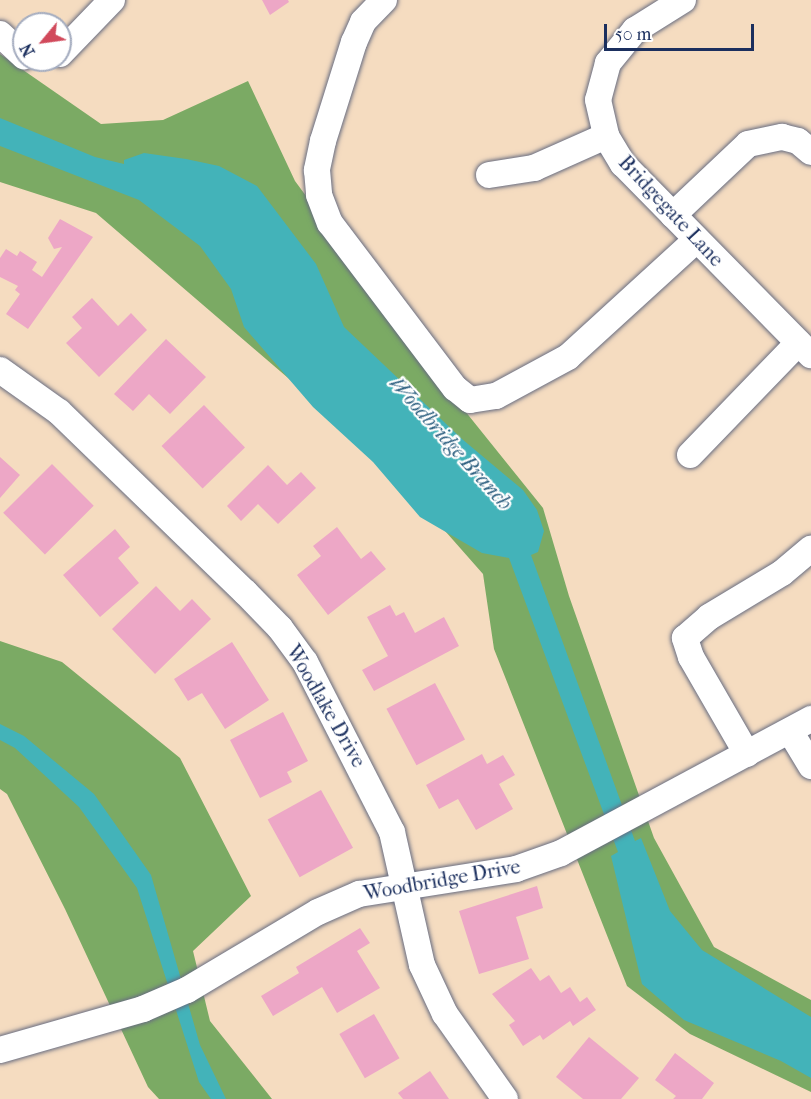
<!DOCTYPE html>
<html>
<head>
<meta charset="utf-8">
<style>
  body { margin:0 }
  #map { position:relative; width:811px; height:1099px; overflow:hidden; background:#f5dcc0; font-family:"IM FELL French Canon",serif }
  div>[style] { position:absolute }
  [style*='--x'] { left:calc(var(--x)*1px); top:calc(var(--y)*1px); width:calc(var(--w)*1px); rotate:calc(var(--a)*1deg) }
  .forest>* { inset:0; background:#7baa64 }
  .water>* { inset:0; background:#43b3b9 }
  .building>* { inset:0; background:#eda7c6; transform-origin:0 0 }
  .roads { filter:drop-shadow(0 0 2px #676c80) drop-shadow(0 0 2px #676c80) }
  .minor>* { height:26px; margin:-13px; padding:0 13px; transform-origin:13px; border-radius:13px; background:#fff }
  span { translate:-50% -50%; white-space:nowrap; text-align:center; line-height:1.15; -webkit-text-stroke:4.5px #fff; paint-order:stroke }
  .street-label { font-size:20px; color:#1b2f5e }
  .water-label { font-size:21px; color:#295d7e; font-style:italic }
  .north { position:absolute; left:12px; top:12px; width:60px; height:60px; box-sizing:border-box; background:#fff; border:2px solid #a4acbf; border-radius:50%; rotate:241deg; font-size:16px; font-weight:700; line-height:24px; text-align:center; color:#1b2f5e }
  .north::after { content:''; display:block; margin:auto; width:21px; height:27px; background:#d1495b; clip-path:polygon(50% 0,100% 100%,50% 72%,0 100%) }
  .scale { position:absolute; left:604px; top:24px; width:150px; height:27px; box-sizing:border-box; border:3px solid #1b2f5e; border-top:0; padding-left:8px; font-size:18px; line-height:21px; white-space:nowrap; color:#1b2f5e; -webkit-text-stroke:4px #fff; paint-order:stroke }
</style>
</head>
<body>
<div id="map">
  <div class="forest">
    <i style="clip-path:polygon(0 54px,101px 124px,163px 120px,248px 81px,295px 181px,465px 411px,543px 508px,569px 596px,654px 838px,714px 947px,811px 1000px,811px 1092px,690px 1034px,627px 986px,494px 649px,483px 574px,379px 456px,96px 213px,0 182px)"></i>
    <i style="clip-path:polygon(0 641px,62px 662px,180px 758px,251px 896px,193px 951px,210px 1021px,272px 1099px,159px 1099px,148px 1087px,65px 909px,7px 794px,0 789px)"></i>
  </div>
  <div class="water">
    <i style="clip-path:polygon(0 118px,95px 157px,124px 164px,124px 160px,144px 153px,186px 159px,219px 166px,257px 186px,316px 264px,344px 327px,462px 439px,523px 490px,537px 510px,544px 531px,538px 552px,531px 555px,635px 841px,641px 838px,670px 911px,702px 950px,811px 1017px,811px 1078px,781px 1061px,684px 1020px,642px 984px,611px 856px,618px 852px,509px 558px,482px 553px,420px 517px,373px 462px,313px 407px,244px 327px,231px 289px,200px 246px,139px 200px,0 146px)"></i>
    <i style="clip-path:polygon(0 724px,24px 736px,94px 794px,151px 875px,200px 1045px,226px 1099px,211px 1099px,199px 1082px,137px 888px,79px 807px,15px 748px,0 740px)"></i>
  </div>
  <div class="building">
    <i style="clip-path:polygon(262px 0,288px 0,289px 2px,270px 15px)"></i>
    <i style="clip-path:polygon(60px 219px,93px 237px,28px 329px,6px 314px,20px 294px,15px 290px,18px 286px,0 277px,0 258px,6px 249px,17px 256px,20px 251px,37px 262px,32px 270px,42px 277px,62px 247px,54px 249px,48px 238px)"></i>
    <i style="clip-path:polygon(92px 298px,118px 326px,131px 313px,147px 330px,99px 377px,66px 343px,82px 328px,72px 317px)"></i>
    <i style="clip-path:polygon(166px 339px,206px 377px,170px 414px,149px 394px,133px 411px,114px 394px)"></i>
    <i style="left:204px;top:405px;width:59px;height:59px;rotate:46deg"></i>
    <i style="clip-path:polygon(0 457px,20px 475px,0 498px)"></i>
    <i style="left:52px;top:464px;width:59px;height:69px;rotate:45deg"></i>
    <i style="clip-path:polygon(268px 465px,287px 485px,301px 472px,316px 488px,278px 524px,258px 504px,241px 521px,227px 506px)"></i>
    <i style="clip-path:polygon(337px 527px,361px 559px,371px 551px,386px 569px,328px 615px,297px 575px,321px 556px,313px 546px)"></i>
    <i style="clip-path:polygon(115px 529px,130px 547px,118px 558px,139px 583px,100px 617px,63px 575px)"></i>
    <i style="clip-path:polygon(156px 586px,180px 611px,192px 599px,211px 619px,155px 674px,112px 629px)"></i>
    <i style="clip-path:polygon(390px 605px,396px 616px,404px 612px,415px 633px,444px 617px,459px 646px,374px 691px,362px 670px,388px 656px,367px 617px)"></i>
    <i style="clip-path:polygon(232px 642px,269px 700px,225px 729px,202px 693px,188px 701px,174px 679px)"></i>
    <i style="left:435px;top:683px;width:64px;height:55px;rotate:62deg"></i>
    <i style="clip-path:polygon(283px 712px,308px 761px,287px 772px,292px 782px,260px 798px,230px 740px)"></i>
    <i style="clip-path:polygon(482px 754px,487px 764px,503px 755px,515px 775px,499px 784px,513px 809px,476px 830px,458px 799px,439px 809px,426px 785px)"></i>
    <i style="left:321px;top:790px;width:66px;height:61px;rotate:61deg"></i>
    <i style="clip-path:polygon(537px 886px,543px 908px,516px 917px,529px 959px,479px 974px,459px 911px)"></i>
    <i style="clip-path:polygon(360px 928px,370px 943px,357px 951px,380px 988px,337px 1013px,322px 987px,273px 1016px,261px 996px,299px 973px,296px 967px)"></i>
    <i style="clip-path:polygon(531px 968px,540px 981px,549px 975px,561px 993px,570px 987px,580px 1002px,587px 997px,596px 1010px,573px 1026px,570px 1021px,543px 1040px,540px 1035px,523px 1046px,509px 1025px,515px 1021px,492px 994px)"></i>
    <i style="left:374px;top:1014px;width:51px;height:40px;rotate:60deg"></i>
    <i style="clip-path:polygon(589px 1037px,639px 1078px,621px 1099px,583px 1099px,556px 1077px)"></i>
    <i style="clip-path:polygon(675px 1053px,714px 1083px,702px 1099px,673px 1099px,676px 1096px,655px 1080px)"></i>
    <i style="clip-path:polygon(430px 1071px,449px 1099px,403px 1099px,398px 1093px)"></i>
  </div>
  <div class="roads">
    <div class="minor">
      <i style="--x:384;--y:0;--w:30;--a:134"></i>
      <i style="--x:363;--y:22;--w:22;--a:114"></i>
      <i style="--x:354;--y:42;--w:104;--a:107.4"></i>
      <i style="--x:323;--y:141;--w:30;--a:102"></i>
      <i style="--x:317;--y:170;--w:25;--a:85"></i>
      <i style="--x:319;--y:195;--w:30;--a:69"></i>
      <i style="--x:330;--y:223;--w:207;--a:52.9"></i>
      <i style="--x:455;--y:388;--w:19;--a:39"></i>
      <i style="--x:470;--y:400;--w:26;--a:-9"></i>
      <i style="--x:496;--y:396;--w:82;--a:-28.4"></i>
      <i style="--x:568;--y:357;--w:173;--a:-42.4"></i>
      <i style="--x:683;--y:0;--w:57;--a:148"></i>
      <i style="--x:635;--y:30;--w:43;--a:129.3"></i>
      <i style="--x:608;--y:63;--w:38;--a:105"></i>
      <i style="--x:598;--y:100;--w:37;--a:77"></i>
      <i style="--x:606;--y:136;--w:33;--a:59"></i>
      <i style="--x:623;--y:164;--w:268;--a:45.5"></i>
      <i style="--x:0;--y:34;--w:33;--a:43"></i>
      <i style="--x:60;--y:54;--w:75;--a:-46.1"></i>
      <i style="--x:489;--y:175;--w:46;--a:-8.8"></i>
      <i style="--x:534;--y:168;--w:79;--a:-24"></i>
      <i style="--x:673;--y:215;--w:103;--a:-43.4"></i>
      <i style="--x:748;--y:144;--w:35;--a:-12"></i>
      <i style="--x:782;--y:137;--w:16;--a:14"></i>
      <i style="--x:798;--y:141;--w:17;--a:40"></i>
      <i style="--x:0;--y:370;--w:72;--a:35.4"></i>
      <i style="--x:59;--y:412;--w:259;--a:44.1"></i>
      <i style="--x:245;--y:592;--w:50;--a:45.8"></i>
      <i style="--x:280;--y:628;--w:42;--a:53.7"></i>
      <i style="--x:305;--y:662;--w:191;--a:62.9"></i>
      <i style="--x:392;--y:832;--w:136;--a:77.3"></i>
      <i style="--x:422;--y:965;--w:54;--a:64.9"></i>
      <i style="--x:445;--y:1014;--w:104;--a:54.8"></i>
      <i style="--x:690;--y:455;--w:156;--a:-46"></i>
      <i style="--x:790;--y:731;--w:41;--a:59"></i>
      <i style="--x:747;--y:754;--w:112;--a:-120"></i>
      <i style="--x:691;--y:657;--w:20;--a:-108"></i>
      <i style="--x:685;--y:638;--w:32;--a:-41"></i>
      <i style="--x:709;--y:617;--w:85;--a:-31.1"></i>
      <i style="--x:782;--y:573;--w:38;--a:-40"></i>
      <i style="--x:0;--y:1050;--w:149;--a:-16"></i>
      <i style="--x:143;--y:1009;--w:48;--a:-23.4"></i>
      <i style="--x:187;--y:990;--w:152;--a:-30.8"></i>
      <i style="--x:318;--y:912;--w:45;--a:-23.7"></i>
      <i style="--x:359;--y:894;--w:159;--a:-9"></i>
      <i style="--x:516;--y:869;--w:48;--a:-19.6"></i>
      <i style="--x:561;--y:853;--w:284;--a:-28.2"></i>
    </div>
  </div>
  <div class="street-label">
    <span style="left:671px;top:211px;rotate:47deg">Bridgegate Lane</span>
    <span style="left:326px;top:706px;rotate:60deg">Woodlake Drive</span>
    <span style="left:442px;top:880px;rotate:-10deg">Woodbridge Drive</span>
  </div>
  <div class="water-label">
    <span style="left:451px;top:443px;rotate:48deg">Woodbridge Branch</span>
  </div>
  <div class="north">N</div>
  <div class="scale">50 m</div>
</div>
</body>
</html>
